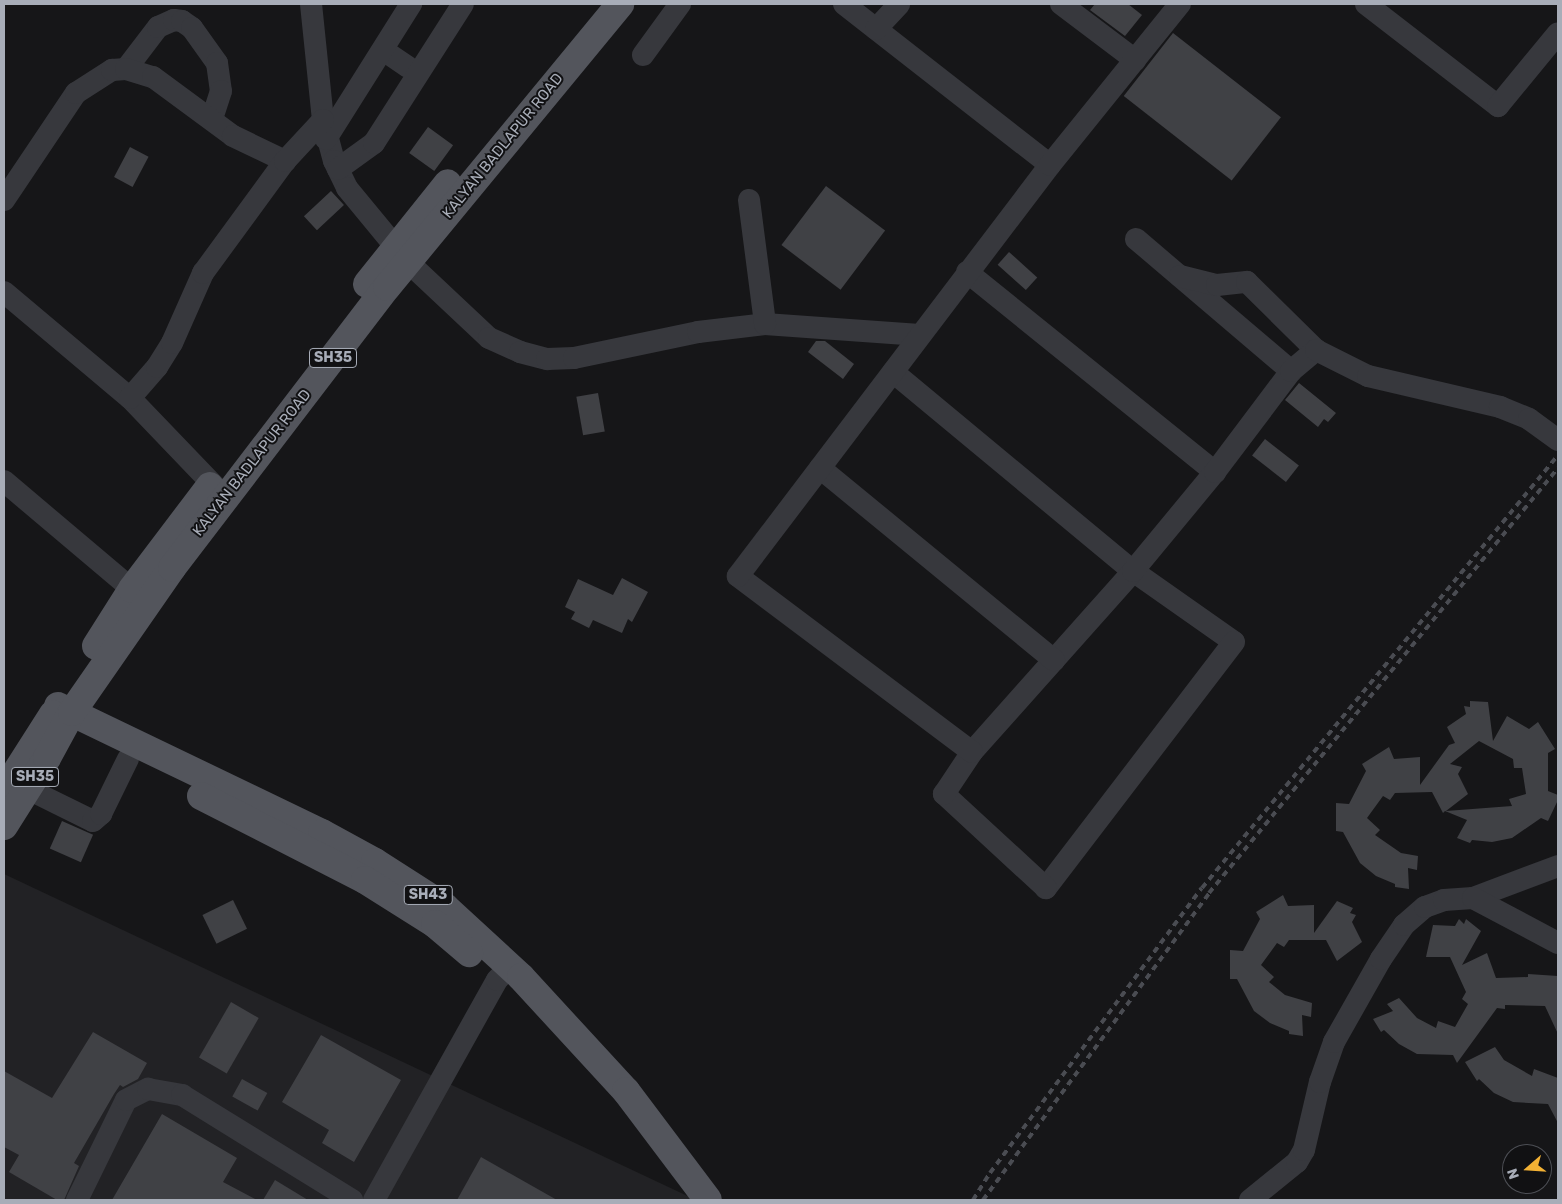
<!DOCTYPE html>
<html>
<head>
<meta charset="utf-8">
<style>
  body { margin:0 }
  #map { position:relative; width:1562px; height:1204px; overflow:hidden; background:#161618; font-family:Rubik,sans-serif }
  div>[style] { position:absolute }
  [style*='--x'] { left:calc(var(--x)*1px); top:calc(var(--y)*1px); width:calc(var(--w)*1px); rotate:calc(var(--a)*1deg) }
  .built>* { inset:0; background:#222225 }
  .building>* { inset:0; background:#404145; transform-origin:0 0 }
  .minor>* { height:22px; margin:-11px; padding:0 11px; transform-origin:11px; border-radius:11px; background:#37383d }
  .major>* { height:28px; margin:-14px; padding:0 14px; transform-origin:14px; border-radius:14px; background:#53555c }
  .rail>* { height:4px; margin-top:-2px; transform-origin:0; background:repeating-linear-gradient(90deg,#4a4c52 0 6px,transparent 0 11px) }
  span { translate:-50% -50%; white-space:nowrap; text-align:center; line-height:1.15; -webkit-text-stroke:4px #111113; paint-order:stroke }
  .shield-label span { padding:1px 4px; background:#111113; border:1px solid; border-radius:4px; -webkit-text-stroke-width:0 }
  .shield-label { font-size:14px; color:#a8adb8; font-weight:700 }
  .street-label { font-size:15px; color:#a8adb8 }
  .frame { position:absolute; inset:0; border:5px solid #a8adb8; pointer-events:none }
  .north { position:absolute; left:1502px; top:1144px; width:50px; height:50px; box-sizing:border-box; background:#111113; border:1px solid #4d4f55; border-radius:50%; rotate:251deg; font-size:14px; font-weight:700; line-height:20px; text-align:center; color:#a8adb8 }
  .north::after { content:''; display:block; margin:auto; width:18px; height:22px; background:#f2b134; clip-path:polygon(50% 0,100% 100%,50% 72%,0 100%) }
</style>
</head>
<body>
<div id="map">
  <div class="built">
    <i style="clip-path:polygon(4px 874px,696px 1200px,4px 1200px)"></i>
  </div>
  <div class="building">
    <i style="clip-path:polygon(1095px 4px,1128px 4px,1142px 15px,1125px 36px,1090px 10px)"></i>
    <i style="left:1173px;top:33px;width:137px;height:80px;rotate:38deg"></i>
    <i style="left:428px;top:127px;width:31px;height:32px;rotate:36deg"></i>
    <i style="left:130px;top:147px;width:21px;height:34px;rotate:28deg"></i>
    <i style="left:826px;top:186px;width:74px;height:74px;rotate:37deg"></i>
    <i style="left:331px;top:191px;width:19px;height:37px;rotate:47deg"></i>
    <i style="left:1009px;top:252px;width:38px;height:17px;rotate:42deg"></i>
    <i style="clip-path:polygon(816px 341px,825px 341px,854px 364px,843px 379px,808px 352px)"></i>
    <i style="clip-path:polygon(1299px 383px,1336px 413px,1328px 422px,1324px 419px,1318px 427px,1285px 400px)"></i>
    <i style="left:598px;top:393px;width:39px;height:22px;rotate:80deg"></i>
    <i style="left:1265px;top:439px;width:43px;height:21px;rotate:38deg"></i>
    <i style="clip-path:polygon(622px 578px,648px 592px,632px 622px,628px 619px,622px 633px,593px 620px,589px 628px,571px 619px,575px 612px,565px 607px,578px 579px,613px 595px)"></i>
    <i style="clip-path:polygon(evenodd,1470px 701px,1488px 702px,1493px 741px,1507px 716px,1529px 729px,1538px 722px,1555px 749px,1548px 753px,1548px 791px,1558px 795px,1558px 800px,1548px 821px,1541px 818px,1512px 838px,1492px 842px,1472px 840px,1470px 843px,1457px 838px,1467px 820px,1445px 811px,1443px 813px,1432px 792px,1395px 793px,1390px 800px,1383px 796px,1367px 818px,1380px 830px,1375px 835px,1401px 853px,1418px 856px,1417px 870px,1408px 868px,1409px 889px,1395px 887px,1395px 884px,1376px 876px,1360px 863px,1343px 832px,1336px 831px,1336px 803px,1349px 804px,1366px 771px,1362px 764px,1389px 747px,1394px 759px,1420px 757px,1420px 785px,1449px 745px,1455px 743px,1447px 727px,1466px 714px,1464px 706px,1470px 707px,1470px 701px,1479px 741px,1513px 759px,1514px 768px,1522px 768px,1526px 794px,1509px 799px,1512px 806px,1446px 811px,1468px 794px,1458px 774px,1462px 767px,1450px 764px,1479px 741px)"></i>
    <i style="left:62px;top:821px;width:34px;height:30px;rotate:24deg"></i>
    <i style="clip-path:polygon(1283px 895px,1288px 906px,1314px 905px,1314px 933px,1337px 901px,1353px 908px,1350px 913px,1356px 915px,1352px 922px,1362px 942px,1337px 961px,1326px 940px,1289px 940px,1284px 947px,1277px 943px,1261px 965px,1274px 977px,1269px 982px,1285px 995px,1312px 1003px,1311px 1017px,1302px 1015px,1303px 1036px,1289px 1034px,1289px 1031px,1270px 1023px,1254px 1011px,1237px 979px,1230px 979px,1230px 950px,1243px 951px,1260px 919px,1256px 912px)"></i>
    <i style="left:233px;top:900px;width:32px;height:34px;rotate:64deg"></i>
    <i style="clip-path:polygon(1459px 919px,1464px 924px,1466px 919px,1481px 931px,1462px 965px,1487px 953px,1496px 978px,1528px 977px,1528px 974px,1558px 976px,1558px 1034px,1545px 1006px,1505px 1005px,1505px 1009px,1497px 1008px,1457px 1063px,1453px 1055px,1417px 1054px,1399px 1044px,1384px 1030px,1381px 1032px,1373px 1019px,1393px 1011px,1387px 1004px,1399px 998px,1417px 1018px,1436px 1028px,1438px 1021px,1455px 1027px,1468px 1004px,1462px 999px,1466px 992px,1450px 957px,1426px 957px,1433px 925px,1455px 926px)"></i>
    <i style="left:231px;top:1002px;width:32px;height:64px;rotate:30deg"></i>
    <i style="clip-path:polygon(93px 1032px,147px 1063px,138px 1079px,123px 1087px,120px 1085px,114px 1094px,74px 1163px,79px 1166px,64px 1200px,57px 1200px,9px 1172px,19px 1155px,4px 1147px,4px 1071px,52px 1098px)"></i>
    <i style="clip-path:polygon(321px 1035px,401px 1080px,354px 1162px,322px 1143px,329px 1130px,282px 1102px)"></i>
    <i style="clip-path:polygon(1495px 1047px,1504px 1060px,1532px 1076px,1534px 1069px,1558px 1078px,1558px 1123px,1548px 1104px,1513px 1102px,1494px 1093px,1479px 1079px,1477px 1081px,1465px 1062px)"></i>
    <i style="left:242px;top:1079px;width:29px;height:20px;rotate:29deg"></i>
    <i style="clip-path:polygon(162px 1114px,237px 1158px,223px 1182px,257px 1200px,112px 1200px)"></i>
    <i style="clip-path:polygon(481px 1157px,557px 1200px,457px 1200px)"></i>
    <i style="clip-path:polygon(275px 1180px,308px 1200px,263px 1200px)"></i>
  </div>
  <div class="minor">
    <i style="--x:311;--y:4;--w:117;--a:84.1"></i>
    <i style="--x:323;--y:120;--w:42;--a:75"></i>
    <i style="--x:334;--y:161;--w:30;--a:64"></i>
    <i style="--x:347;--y:188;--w:96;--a:50.5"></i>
    <i style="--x:408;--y:262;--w:111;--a:43.2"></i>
    <i style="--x:489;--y:338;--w:34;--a:24"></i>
    <i style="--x:520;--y:352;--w:28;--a:15"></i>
    <i style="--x:547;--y:359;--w:27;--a:-2"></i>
    <i style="--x:574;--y:358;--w:127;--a:-11.8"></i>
    <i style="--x:698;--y:332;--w:67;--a:-6.8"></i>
    <i style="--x:765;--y:324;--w:155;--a:4.1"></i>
    <i style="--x:844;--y:4;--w:261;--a:38"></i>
    <i style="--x:1061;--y:4;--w:93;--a:37.1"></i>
    <i style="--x:1366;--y:4;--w:167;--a:37.7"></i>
    <i style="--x:1498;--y:106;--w:94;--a:-50.6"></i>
    <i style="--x:876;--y:29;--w:34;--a:-47"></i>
    <i style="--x:383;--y:50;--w:30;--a:34"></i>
    <i style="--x:643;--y:55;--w:63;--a:-54"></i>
    <i style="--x:126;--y:69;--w:53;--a:-52.7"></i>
    <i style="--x:158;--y:27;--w:17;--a:-24"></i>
    <i style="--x:174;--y:20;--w:8;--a:7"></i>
    <i style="--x:182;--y:21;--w:12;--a:35"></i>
    <i style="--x:192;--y:28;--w:43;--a:54.5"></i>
    <i style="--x:217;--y:63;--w:28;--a:82"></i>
    <i style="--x:221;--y:91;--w:29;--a:108"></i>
    <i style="--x:326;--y:139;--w:160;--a:-57.8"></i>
    <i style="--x:338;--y:169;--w:44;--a:-35.8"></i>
    <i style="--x:374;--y:143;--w:165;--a:-57.4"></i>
    <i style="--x:4;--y:200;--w:129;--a:-56.1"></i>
    <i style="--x:76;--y:93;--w:43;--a:-32.6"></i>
    <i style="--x:112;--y:70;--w:14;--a:-4"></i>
    <i style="--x:126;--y:69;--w:28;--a:17"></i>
    <i style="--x:153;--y:77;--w:99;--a:36.4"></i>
    <i style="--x:233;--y:136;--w:58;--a:25.7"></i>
    <i style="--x:749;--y:200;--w:125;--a:82.6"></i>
    <i style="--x:1136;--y:239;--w:204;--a:40.4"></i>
    <i style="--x:967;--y:272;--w:319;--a:38.9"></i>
    <i style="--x:1180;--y:276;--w:38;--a:14"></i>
    <i style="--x:1217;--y:285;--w:30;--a:-6"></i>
    <i style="--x:1247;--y:282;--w:97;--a:44.6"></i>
    <i style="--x:4;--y:292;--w:165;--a:40.1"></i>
    <i style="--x:130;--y:398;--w:137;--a:46.2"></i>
    <i style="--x:893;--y:372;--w:312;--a:39.7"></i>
    <i style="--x:1133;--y:571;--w:123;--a:35.1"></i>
    <i style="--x:1234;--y:642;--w:310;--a:127.4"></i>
    <i style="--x:1046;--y:888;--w:139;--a:-137.3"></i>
    <i style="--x:944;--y:794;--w:50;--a:-56.3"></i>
    <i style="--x:972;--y:752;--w:242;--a:-48.3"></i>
    <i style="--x:1133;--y:571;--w:129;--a:-50.4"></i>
    <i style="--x:1215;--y:472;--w:126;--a:-53"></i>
    <i style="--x:1291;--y:371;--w:33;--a:-40"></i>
    <i style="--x:1316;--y:350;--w:58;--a:26.6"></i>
    <i style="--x:1368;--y:376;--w:136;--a:13.2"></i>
    <i style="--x:1500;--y:407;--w:31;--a:22"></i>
    <i style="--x:1529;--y:419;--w:36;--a:36"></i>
    <i style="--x:130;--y:398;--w:41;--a:-48.9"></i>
    <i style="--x:157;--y:367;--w:28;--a:-58"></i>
    <i style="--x:172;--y:343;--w:77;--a:-66.1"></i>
    <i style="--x:203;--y:273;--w:139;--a:-53.8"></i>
    <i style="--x:285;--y:161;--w:56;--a:-47.2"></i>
    <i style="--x:820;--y:468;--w:303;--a:39.4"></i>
    <i style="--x:4;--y:481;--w:185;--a:40.2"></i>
    <i style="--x:972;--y:752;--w:293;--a:-143.1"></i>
    <i style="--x:738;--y:576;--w:516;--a:-52.8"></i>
    <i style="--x:1050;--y:165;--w:207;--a:-51.1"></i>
    <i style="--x:28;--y:789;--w:72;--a:26.2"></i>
    <i style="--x:93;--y:821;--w:11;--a:-41"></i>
    <i style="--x:101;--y:814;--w:61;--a:-63.9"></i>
    <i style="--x:1473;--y:898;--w:91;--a:-20.6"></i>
    <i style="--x:77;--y:1200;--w:111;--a:-63.9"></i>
    <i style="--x:126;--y:1100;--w:25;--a:-27"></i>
    <i style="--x:148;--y:1089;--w:35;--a:10"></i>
    <i style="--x:182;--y:1095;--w:200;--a:31.7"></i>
    <i style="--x:374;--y:1200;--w:252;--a:-60.8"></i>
    <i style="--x:497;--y:980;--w:18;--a:-47"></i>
    <i style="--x:1250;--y:1200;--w:60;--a:-39"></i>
    <i style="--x:1297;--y:1162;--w:14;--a:-60"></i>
    <i style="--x:1304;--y:1150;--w:70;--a:-76.8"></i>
    <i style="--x:1320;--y:1082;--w:42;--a:-70.7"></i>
    <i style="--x:1334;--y:1042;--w:95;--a:-60.5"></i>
    <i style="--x:1381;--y:959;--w:41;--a:-55.9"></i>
    <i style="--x:1404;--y:925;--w:28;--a:-41"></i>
    <i style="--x:1425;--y:907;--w:20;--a:-20"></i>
    <i style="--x:1444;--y:900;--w:29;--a:-4"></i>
    <i style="--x:1473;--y:898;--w:96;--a:27.9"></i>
  </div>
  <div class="major">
    <i style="--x:367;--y:284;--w:129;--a:-51.3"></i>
    <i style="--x:96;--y:646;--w:67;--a:-57.7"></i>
    <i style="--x:132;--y:589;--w:129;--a:-52.9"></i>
    <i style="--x:58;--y:706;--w:293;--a:25.7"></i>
    <i style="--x:322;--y:833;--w:60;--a:28.7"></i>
    <i style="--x:375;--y:862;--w:83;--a:32.7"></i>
    <i style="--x:445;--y:907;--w:103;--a:42.6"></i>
    <i style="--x:521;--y:977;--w:155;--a:47.4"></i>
    <i style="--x:626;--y:1091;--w:136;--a:53"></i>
    <i style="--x:4;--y:791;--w:91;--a:-57.5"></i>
    <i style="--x:201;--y:796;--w:184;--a:27.1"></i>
    <i style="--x:365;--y:880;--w:83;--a:32.2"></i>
    <i style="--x:435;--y:924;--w:45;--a:40.5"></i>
    <i style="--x:4;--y:826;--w:80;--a:-57.7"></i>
    <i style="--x:47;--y:758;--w:52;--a:-61.5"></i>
    <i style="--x:72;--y:712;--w:175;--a:-55.2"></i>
    <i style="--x:172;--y:568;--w:354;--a:-52.6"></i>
    <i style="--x:387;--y:287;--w:367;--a:-50.5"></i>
  </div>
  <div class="rail">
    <i style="--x:973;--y:1200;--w:32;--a:-58"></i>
    <i style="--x:990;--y:1173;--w:355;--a:-53.4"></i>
    <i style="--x:1202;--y:888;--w:561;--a:-50.57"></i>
    <i style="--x:983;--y:1200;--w:381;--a:-53.6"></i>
    <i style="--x:1209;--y:893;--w:550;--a:-50.61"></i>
  </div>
  <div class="shield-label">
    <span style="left:333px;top:358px">SH35</span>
    <span style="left:35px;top:777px">SH35</span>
    <span style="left:428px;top:895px">SH43</span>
  </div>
  <div class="street-label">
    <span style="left:503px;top:146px;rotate:-51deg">KALYAN BADLAPUR ROAD</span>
    <span style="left:252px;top:463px;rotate:-52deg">KALYAN BADLAPUR ROAD</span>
  </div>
  <div class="frame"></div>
  <div class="north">N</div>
</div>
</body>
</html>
